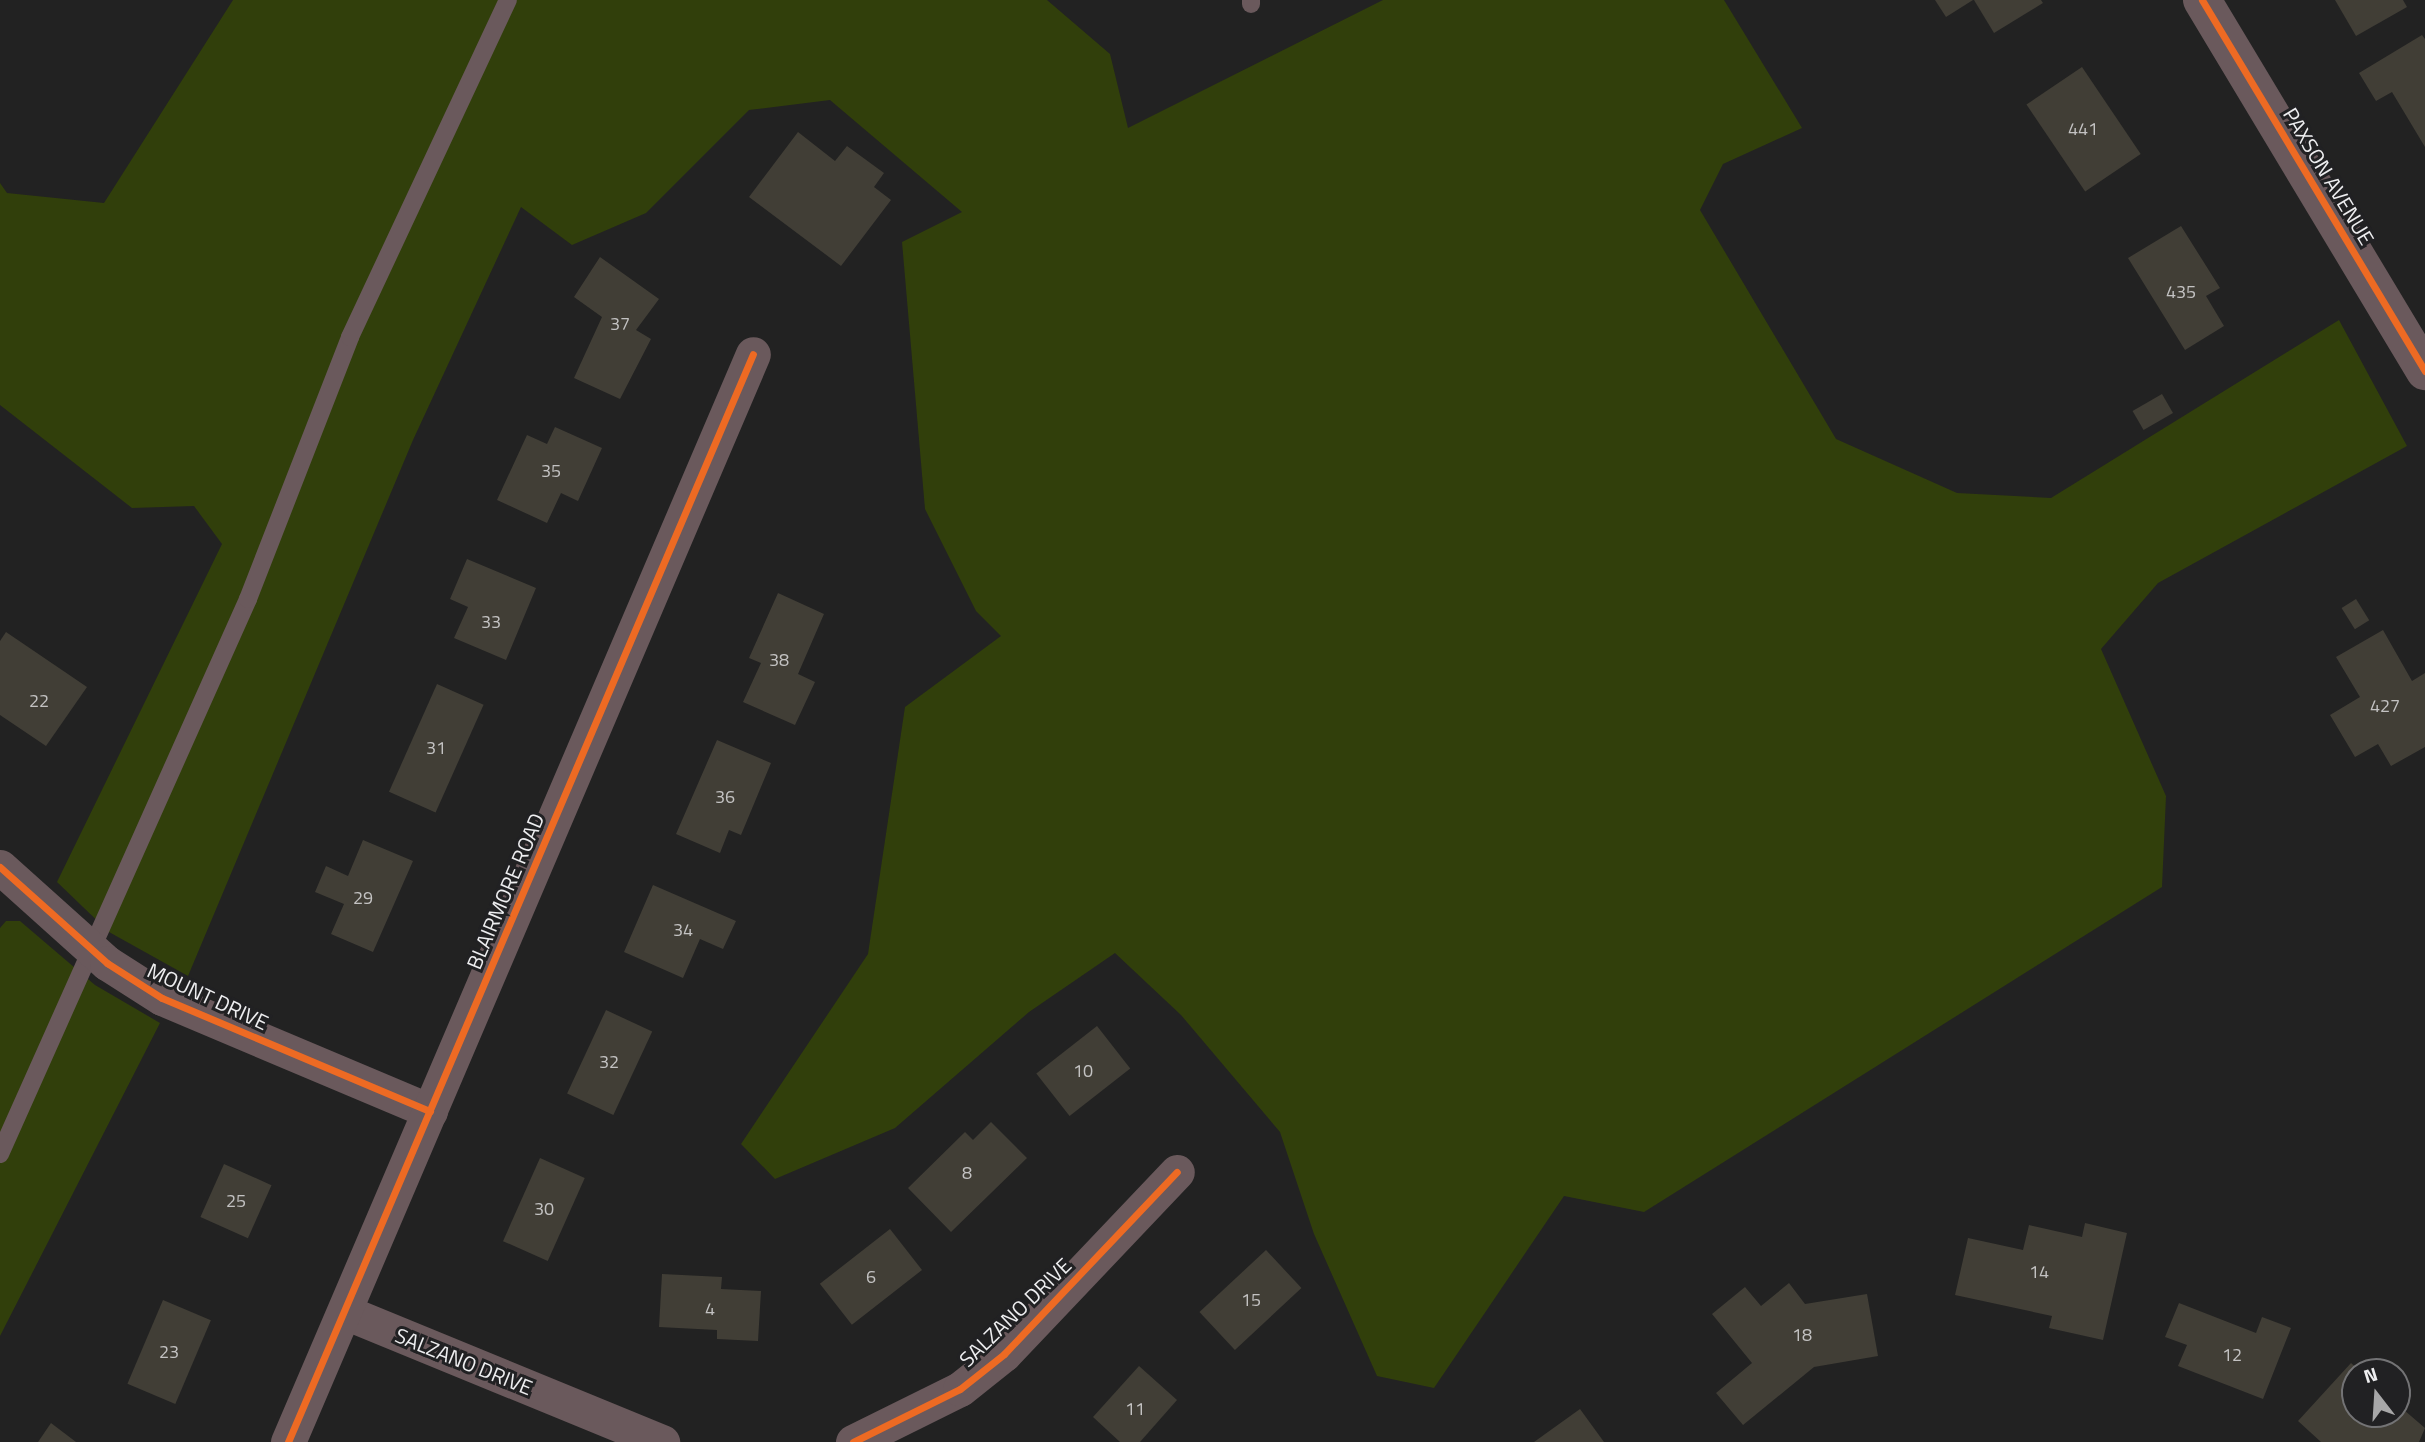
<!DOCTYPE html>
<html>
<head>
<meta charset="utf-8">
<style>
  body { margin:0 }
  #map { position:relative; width:2425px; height:1442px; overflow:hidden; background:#222; font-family:"Titillium Web",sans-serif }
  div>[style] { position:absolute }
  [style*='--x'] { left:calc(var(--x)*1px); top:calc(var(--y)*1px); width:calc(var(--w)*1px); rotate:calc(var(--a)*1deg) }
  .green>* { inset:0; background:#313f0b }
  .building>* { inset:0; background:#413e36; transform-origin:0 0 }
  .service>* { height:18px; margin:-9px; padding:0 9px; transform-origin:9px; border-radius:9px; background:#6a595c }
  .minor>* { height:35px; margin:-17.5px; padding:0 17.5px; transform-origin:17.5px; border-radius:17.5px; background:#6a595c }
  .tertiary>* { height:38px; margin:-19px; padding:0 19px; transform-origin:19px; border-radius:19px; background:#6a595c }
  .cycleway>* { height:7px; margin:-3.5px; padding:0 3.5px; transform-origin:3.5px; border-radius:3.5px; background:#ed6a23 }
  span { translate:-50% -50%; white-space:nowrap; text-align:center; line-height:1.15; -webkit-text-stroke:6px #212123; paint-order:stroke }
  .number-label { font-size:18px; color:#c3c2c2 }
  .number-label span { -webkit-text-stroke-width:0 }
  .street-label { font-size:21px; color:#eeeef0 }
  .north { position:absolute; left:2341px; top:1358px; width:70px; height:70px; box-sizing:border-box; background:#212123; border:2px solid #737375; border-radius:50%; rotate:343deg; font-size:19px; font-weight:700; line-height:28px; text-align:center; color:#eeeef0 }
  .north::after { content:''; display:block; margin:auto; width:24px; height:32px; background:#a7a7a8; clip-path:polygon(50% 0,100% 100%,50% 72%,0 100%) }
</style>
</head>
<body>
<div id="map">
  <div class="green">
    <i style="clip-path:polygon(233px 0,1047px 0,1110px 54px,1128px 128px,1383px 0,1724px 0,1802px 128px,1723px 164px,1700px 210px,1836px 439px,1957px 493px,2051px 498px,2339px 320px,2407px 446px,2158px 583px,2101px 649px,2166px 796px,2162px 887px,1644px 1212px,1564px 1196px,1434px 1388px,1377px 1376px,1314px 1234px,1280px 1132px,1181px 1015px,1115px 953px,1029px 1012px,895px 1128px,775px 1179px,741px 1144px,868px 954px,905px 707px,1001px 636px,976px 611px,925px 509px,902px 242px,962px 212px,830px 100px,749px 110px,646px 213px,572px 245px,521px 207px,413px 440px,188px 976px,109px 932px,57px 882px,222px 544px,194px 506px,132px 508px,0 405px,0 183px,7px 193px,104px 203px)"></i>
    <i style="clip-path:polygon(6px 921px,20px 921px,95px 985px,160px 1023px,0 1336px,0 928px)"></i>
  </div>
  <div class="building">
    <i style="clip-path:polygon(1935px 0,1973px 0,1946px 17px)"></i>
    <i style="clip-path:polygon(1974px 0,2041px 0,2043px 3px,1994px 33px)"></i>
    <i style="clip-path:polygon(2335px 0,2403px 0,2407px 7px,2356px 36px)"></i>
    <i style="clip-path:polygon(2422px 35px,2425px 39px,2425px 147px,2392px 92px,2376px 101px,2359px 73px)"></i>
    <i style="left:2082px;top:67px;width:105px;height:67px;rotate:56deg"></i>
    <i style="clip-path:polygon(798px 132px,835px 161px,847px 146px,884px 173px,874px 187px,891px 200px,841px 266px,749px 197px)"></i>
    <i style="clip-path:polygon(2181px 226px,2220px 288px,2206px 296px,2224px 326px,2185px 350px,2128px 258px)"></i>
    <i style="clip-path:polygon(600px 257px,659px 299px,636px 330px,651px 339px,620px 399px,574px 378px,602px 317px,574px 297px)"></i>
    <i style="left:2162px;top:394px;width:22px;height:34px;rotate:60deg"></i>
    <i style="clip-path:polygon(555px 427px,602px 448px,578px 501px,561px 493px,547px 523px,497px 500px,527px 435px,547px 444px)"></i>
    <i style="clip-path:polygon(467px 559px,536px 588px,506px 660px,454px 638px,468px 607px,450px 599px)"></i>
    <i style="clip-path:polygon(778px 593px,824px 614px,798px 674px,815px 682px,795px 725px,743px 702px,761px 663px,749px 658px)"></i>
    <i style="left:2356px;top:599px;width:25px;height:17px;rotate:58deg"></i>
    <i style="clip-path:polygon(2383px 630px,2412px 681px,2425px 673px,2425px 747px,2391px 766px,2378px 744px,2355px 757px,2330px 715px,2360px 697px,2336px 657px)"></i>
    <i style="clip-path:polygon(6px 632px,87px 687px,46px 746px,0 715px,0 641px)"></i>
    <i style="left:437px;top:684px;width:51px;height:118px;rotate:24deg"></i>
    <i style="clip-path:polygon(717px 740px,771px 763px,741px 835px,729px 830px,720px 853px,676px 834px)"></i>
    <i style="clip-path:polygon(363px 840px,413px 861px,373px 952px,331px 934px,344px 904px,315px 892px,326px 866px,348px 876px)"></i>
    <i style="clip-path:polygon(653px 885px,736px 921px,723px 949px,700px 939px,683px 978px,624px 952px)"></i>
    <i style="left:606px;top:1010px;width:51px;height:92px;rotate:25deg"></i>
    <i style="left:1097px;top:1026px;width:54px;height:77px;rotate:52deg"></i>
    <i style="clip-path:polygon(991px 1122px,1027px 1158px,951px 1232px,908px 1188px,965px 1132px,973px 1140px)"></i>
    <i style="left:540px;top:1158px;width:49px;height:91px;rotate:24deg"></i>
    <i style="left:224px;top:1164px;width:52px;height:58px;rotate:24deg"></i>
    <i style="clip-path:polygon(2085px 1223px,2127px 1233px,2103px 1340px,2049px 1328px,2052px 1316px,1955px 1295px,1968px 1238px,2023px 1250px,2029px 1225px,2082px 1237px)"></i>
    <i style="left:890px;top:1229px;width:52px;height:89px;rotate:52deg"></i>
    <i style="left:1266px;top:1250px;width:52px;height:91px;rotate:47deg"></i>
    <i style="clip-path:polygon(662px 1274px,722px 1277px,721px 1289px,761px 1291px,758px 1341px,717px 1339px,717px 1330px,659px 1327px)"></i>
    <i style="clip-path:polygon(1789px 1283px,1805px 1304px,1867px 1294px,1878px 1356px,1814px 1367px,1743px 1425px,1716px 1393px,1752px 1363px,1712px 1314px,1745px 1287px,1761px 1306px)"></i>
    <i style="left:163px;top:1300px;width:52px;height:91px;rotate:23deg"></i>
    <i style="clip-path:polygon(2179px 1303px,2256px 1333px,2262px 1317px,2291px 1328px,2263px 1399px,2178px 1366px,2187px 1345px,2165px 1337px)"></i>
    <i style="clip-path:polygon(2351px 1363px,2361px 1372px,2355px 1372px,2355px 1414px,2397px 1414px,2397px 1404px,2425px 1428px,2419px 1442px,2321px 1442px,2298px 1421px)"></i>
    <i style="clip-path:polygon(1139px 1366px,1177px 1400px,1140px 1442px,1120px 1442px,1093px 1417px)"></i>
    <i style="clip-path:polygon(1580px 1409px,1604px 1442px,1534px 1442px)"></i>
    <i style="clip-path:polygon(51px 1423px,76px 1442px,38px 1442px)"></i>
  </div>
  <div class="service">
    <i style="--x:1251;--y:4;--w:4;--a:-90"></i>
    <i style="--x:0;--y:1154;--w:608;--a:-65.92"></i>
    <i style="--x:248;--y:599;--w:281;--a:-68.7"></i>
    <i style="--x:350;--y:337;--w:372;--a:-64.9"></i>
  </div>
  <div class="minor">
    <i style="--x:0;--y:867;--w:144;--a:41.9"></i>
    <i style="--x:107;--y:963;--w:65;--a:32.5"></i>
    <i style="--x:162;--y:998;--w:291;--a:22.9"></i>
    <i style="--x:345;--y:1312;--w:343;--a:22.3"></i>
    <i style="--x:288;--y:1442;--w:1183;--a:-66.86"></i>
    <i style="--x:853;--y:1442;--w:119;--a:-26.4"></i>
    <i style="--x:960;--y:1389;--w:56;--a:-38.5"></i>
    <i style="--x:1004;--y:1354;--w:251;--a:-46.5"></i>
  </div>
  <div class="tertiary">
    <i style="--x:2202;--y:0;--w:433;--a:59"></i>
  </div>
  <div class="cycleway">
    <i style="--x:2202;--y:0;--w:433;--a:59"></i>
    <i style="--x:0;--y:867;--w:144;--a:41.9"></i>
    <i style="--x:107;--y:963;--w:65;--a:32.5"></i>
    <i style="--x:162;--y:998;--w:291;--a:22.9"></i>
    <i style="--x:288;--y:1442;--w:1183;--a:-66.86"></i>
    <i style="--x:853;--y:1442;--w:119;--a:-26.4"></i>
    <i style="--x:960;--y:1389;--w:56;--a:-38.5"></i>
    <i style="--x:1004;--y:1354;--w:251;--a:-46.5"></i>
  </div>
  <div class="number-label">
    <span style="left:2083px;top:129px">441</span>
    <span style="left:2181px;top:292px">435</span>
    <span style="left:620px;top:324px">37</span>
    <span style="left:551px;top:471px">35</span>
    <span style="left:491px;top:622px">33</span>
    <span style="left:779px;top:660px">38</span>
    <span style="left:39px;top:701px">22</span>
    <span style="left:2385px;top:706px">427</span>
    <span style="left:436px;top:748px">31</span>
    <span style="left:725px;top:797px">36</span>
    <span style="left:363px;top:898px">29</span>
    <span style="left:683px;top:930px">34</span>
    <span style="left:609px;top:1062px">32</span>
    <span style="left:1083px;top:1071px">10</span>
    <span style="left:967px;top:1173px">8</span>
    <span style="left:236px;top:1201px">25</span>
    <span style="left:544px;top:1209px">30</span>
    <span style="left:2039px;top:1272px">14</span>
    <span style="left:871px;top:1277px">6</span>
    <span style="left:1251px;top:1300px">15</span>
    <span style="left:710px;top:1309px">4</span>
    <span style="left:1802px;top:1335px">18</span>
    <span style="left:169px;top:1352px">23</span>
    <span style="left:2232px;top:1355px">12</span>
    <span style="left:1135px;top:1409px">11</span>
  </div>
  <div class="street-label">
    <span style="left:2329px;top:176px;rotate:59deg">PAXSON AVENUE</span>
    <span style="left:505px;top:891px;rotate:-67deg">BLAIRMORE ROAD</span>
    <span style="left:208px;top:996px;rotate:25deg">MOUNT DRIVE</span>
    <span style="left:1015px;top:1312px;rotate:-44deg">SALZANO DRIVE</span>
    <span style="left:464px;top:1361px;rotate:22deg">SALZANO DRIVE</span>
  </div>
  <div class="north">N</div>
</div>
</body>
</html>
